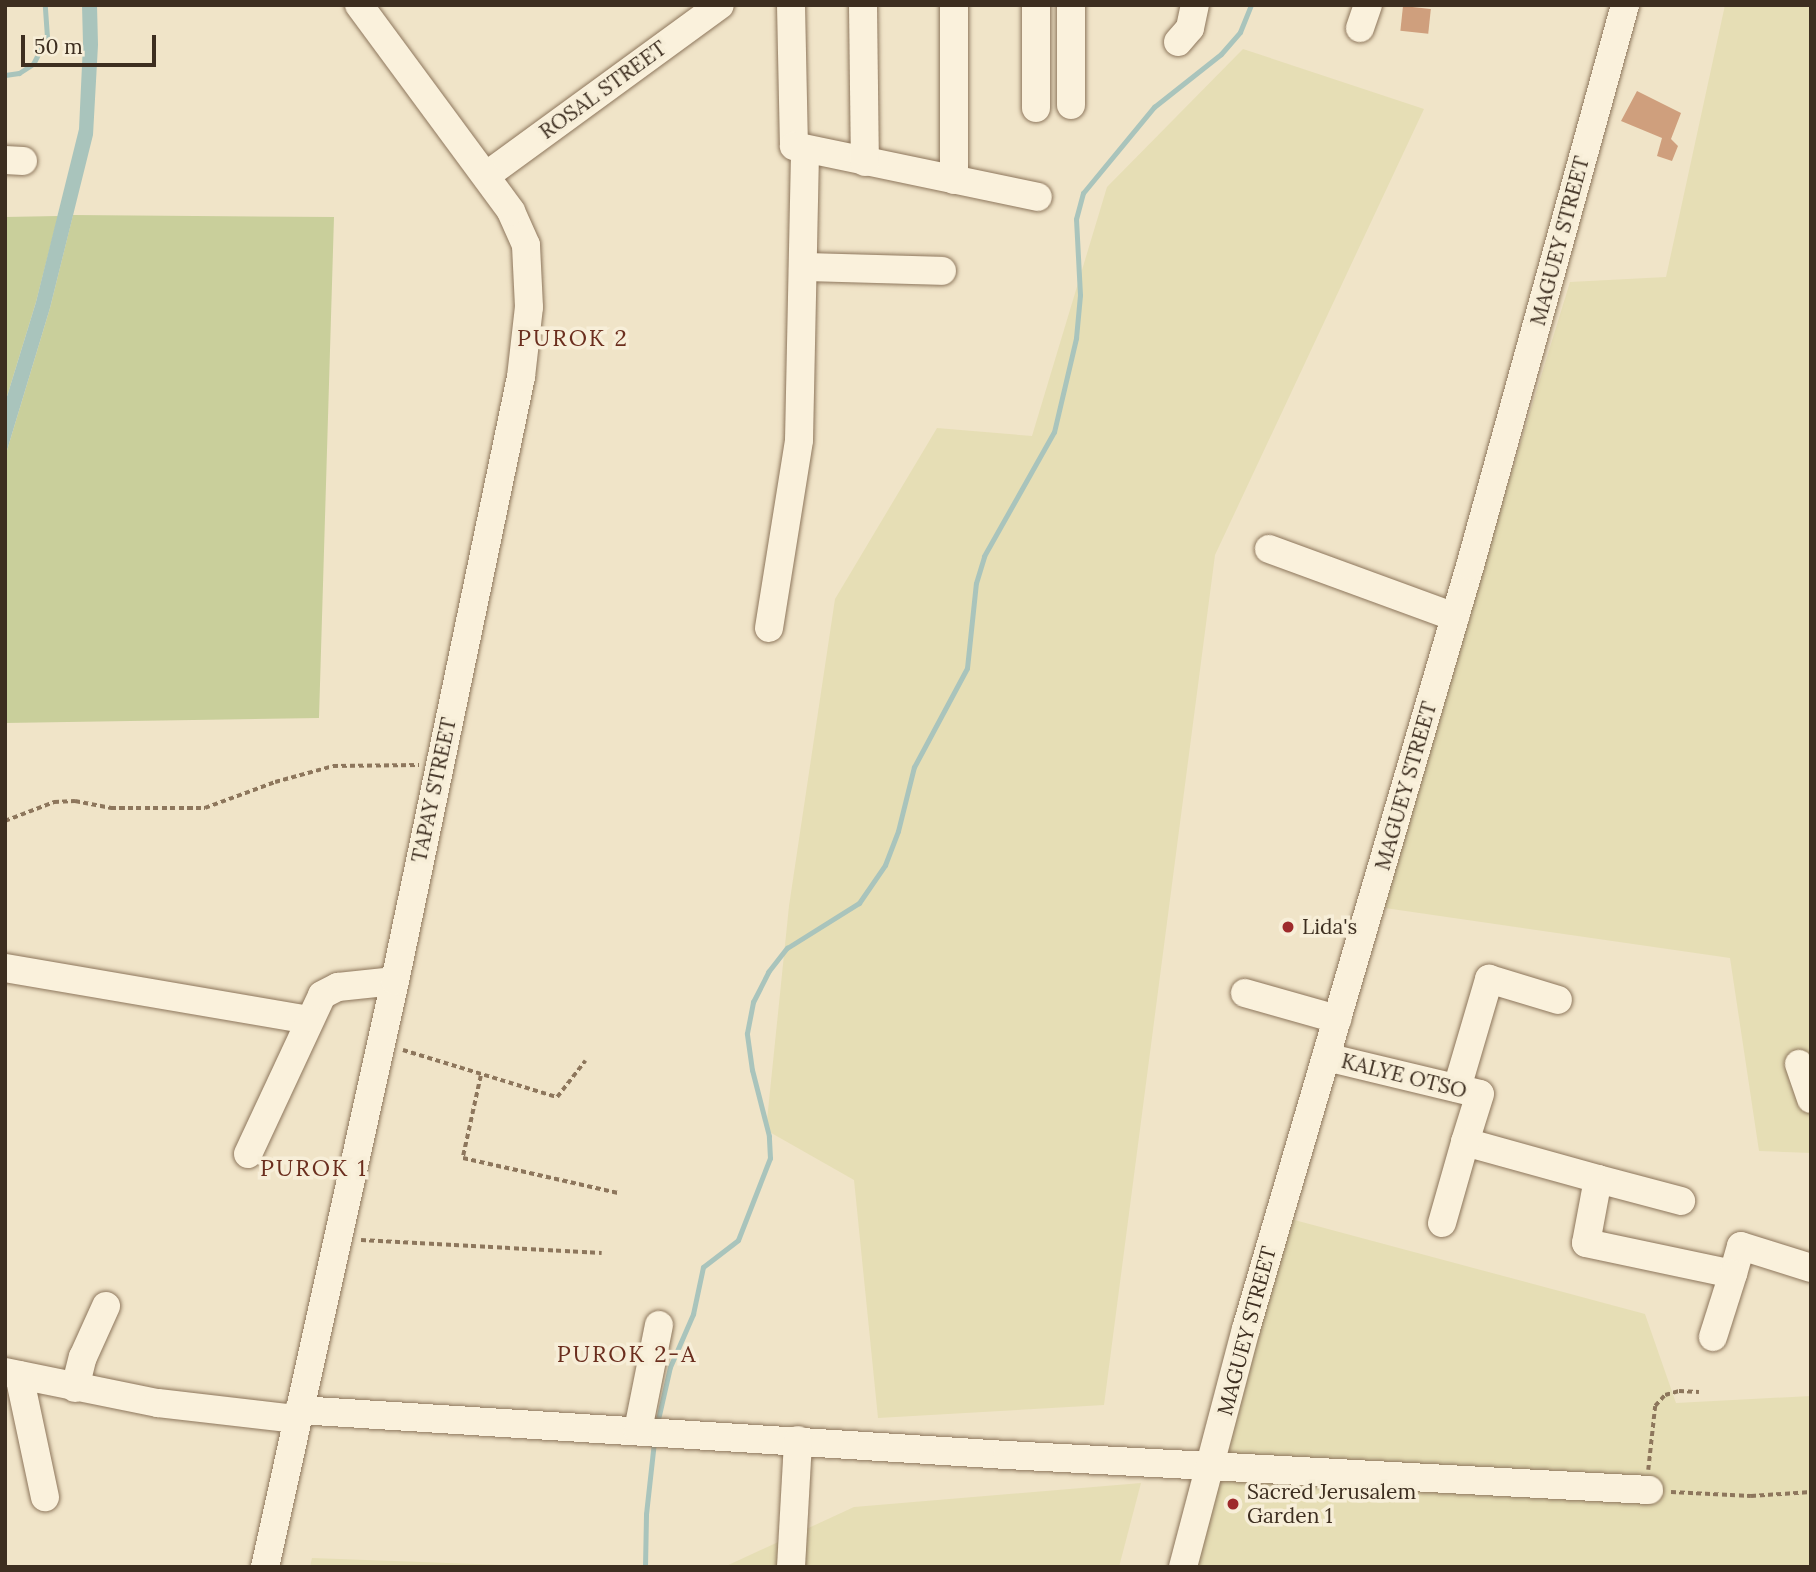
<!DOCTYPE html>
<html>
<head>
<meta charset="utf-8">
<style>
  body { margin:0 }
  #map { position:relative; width:1816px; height:1572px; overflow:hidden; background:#f0e4c8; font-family:Lora,serif }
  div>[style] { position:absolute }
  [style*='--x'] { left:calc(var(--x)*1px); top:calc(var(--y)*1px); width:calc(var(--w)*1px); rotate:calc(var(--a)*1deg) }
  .farmland>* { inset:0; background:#e6deb5 }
  .green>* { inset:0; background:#c9cf9b }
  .water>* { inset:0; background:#a9c4bc }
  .stream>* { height:5px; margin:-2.5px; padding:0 2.5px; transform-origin:2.5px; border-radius:2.5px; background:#a9c4bc }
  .building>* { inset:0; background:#cf9f7d; transform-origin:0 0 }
  .path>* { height:3.5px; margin-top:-1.75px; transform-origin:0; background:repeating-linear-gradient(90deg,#8d765c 0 5px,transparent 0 8.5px) }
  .roads { filter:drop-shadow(0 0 2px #8d765c) drop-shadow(0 0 2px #8d765c) }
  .minor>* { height:28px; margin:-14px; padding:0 14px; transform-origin:14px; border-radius:14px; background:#faf1dc }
  .dots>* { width:19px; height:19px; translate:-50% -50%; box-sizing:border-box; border:4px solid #f7eed8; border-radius:50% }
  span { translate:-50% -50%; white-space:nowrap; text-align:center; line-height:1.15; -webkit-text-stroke:7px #f7eed8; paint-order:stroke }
  .street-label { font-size:21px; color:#3d2e20 }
  .poi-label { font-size:21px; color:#3d2e20 }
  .left { translate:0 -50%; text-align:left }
  .neighbourhood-label { font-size:23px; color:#6b2e1e; letter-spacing:2px }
  .frame { position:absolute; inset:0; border:7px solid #3d2e20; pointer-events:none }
  .scale { position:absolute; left:21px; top:35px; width:135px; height:32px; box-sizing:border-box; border:4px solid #3d2e20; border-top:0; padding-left:9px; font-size:21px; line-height:24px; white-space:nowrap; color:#3d2e20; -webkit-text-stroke:5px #f7eed8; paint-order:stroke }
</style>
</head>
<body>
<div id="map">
  <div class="farmland">
    <i style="clip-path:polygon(1725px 5px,1811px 5px,1811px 1153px,1759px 1151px,1730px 958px,1378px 907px,1570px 282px,1666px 277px)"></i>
    <i style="clip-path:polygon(1243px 49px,1424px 109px,1215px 555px,1104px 1405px,878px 1418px,854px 1180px,766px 1130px,789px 906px,835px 599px,937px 428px,1032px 436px,1107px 187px)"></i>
    <i style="clip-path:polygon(1287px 1218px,1645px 1314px,1676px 1403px,1811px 1396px,1811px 1567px,1191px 1567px)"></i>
    <i style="clip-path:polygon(1141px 1483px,1119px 1567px,724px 1567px,854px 1507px)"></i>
    <i style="clip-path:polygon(312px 1558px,559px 1567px,310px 1567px)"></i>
  </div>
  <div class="green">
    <i style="clip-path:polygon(73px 215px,334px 217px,319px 718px,5px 723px,5px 457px,50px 308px)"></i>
    <i style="clip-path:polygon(58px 216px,36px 302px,5px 403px,5px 217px)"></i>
  </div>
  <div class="water">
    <i style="clip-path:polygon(82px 5px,97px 5px,98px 45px,93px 135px,50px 308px,5px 457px,5px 403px,36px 302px,79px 129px,83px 44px)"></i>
  </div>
  <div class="stream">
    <i style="--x:5;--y:75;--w:14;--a:-8"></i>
    <i style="--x:19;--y:73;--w:17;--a:-33"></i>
    <i style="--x:33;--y:64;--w:30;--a:-63"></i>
    <i style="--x:47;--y:37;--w:32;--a:-94"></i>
    <i style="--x:657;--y:1424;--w:58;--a:-77.2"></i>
    <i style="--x:670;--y:1367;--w:58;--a:-66.5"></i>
    <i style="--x:693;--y:1314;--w:48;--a:-78"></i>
    <i style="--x:703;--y:1267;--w:44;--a:-37.6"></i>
    <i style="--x:738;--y:1240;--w:88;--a:-68.7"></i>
    <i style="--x:770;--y:1158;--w:22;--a:-93"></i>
    <i style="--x:769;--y:1136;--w:68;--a:-104.4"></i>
    <i style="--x:752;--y:1070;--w:37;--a:-98"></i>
    <i style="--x:747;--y:1033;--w:32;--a:-79"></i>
    <i style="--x:753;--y:1002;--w:34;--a:-63"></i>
    <i style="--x:768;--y:972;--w:31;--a:-52"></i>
    <i style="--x:787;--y:948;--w:85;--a:-32"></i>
    <i style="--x:859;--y:903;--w:46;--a:-55.6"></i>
    <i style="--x:885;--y:865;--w:36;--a:-69"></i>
    <i style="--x:898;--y:831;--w:66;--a:-76"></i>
    <i style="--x:914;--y:767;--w:112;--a:-61.8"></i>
    <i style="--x:967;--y:668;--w:85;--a:-84"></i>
    <i style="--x:976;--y:583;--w:28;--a:-73"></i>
    <i style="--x:984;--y:556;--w:142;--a:-60.6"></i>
    <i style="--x:1054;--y:432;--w:97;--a:-76.8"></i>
    <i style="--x:1076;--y:338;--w:43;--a:-84.7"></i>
    <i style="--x:1080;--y:295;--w:76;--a:-93"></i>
    <i style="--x:1076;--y:219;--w:27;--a:-75"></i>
    <i style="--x:1083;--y:193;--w:112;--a:-50.5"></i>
    <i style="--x:1154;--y:107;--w:85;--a:-38.3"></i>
    <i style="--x:1221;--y:54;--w:29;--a:-49"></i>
    <i style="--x:1240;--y:32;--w:29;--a:-68"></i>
    <i style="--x:645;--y:1567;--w:53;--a:-88.9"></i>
    <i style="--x:646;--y:1514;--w:73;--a:-83.7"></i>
  </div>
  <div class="building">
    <i style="left:1403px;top:6px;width:28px;height:25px;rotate:6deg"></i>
    <i style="clip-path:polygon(1637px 91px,1681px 113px,1671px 139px,1678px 146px,1672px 161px,1657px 156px,1662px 138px,1621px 121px)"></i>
  </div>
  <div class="path">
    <i style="--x:5;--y:821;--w:53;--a:-21.2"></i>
    <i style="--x:54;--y:802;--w:21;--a:-3"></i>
    <i style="--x:75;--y:801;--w:37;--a:11"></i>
    <i style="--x:111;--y:808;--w:94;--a:0"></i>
    <i style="--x:205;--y:808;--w:75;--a:-20.4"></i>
    <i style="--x:275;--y:782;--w:60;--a:-15.4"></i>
    <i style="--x:333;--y:766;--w:86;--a:-0.7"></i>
    <i style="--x:403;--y:1050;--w:161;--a:17"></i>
    <i style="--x:557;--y:1097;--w:46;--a:-52.1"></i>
    <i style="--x:481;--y:1076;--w:84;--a:102.4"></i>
    <i style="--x:463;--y:1158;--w:159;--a:12.7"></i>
    <i style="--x:361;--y:1240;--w:241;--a:3.1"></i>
    <i style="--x:1648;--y:1470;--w:64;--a:-83.8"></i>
    <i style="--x:1655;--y:1406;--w:15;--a:-48"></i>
    <i style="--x:1665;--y:1395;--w:15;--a:-16"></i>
    <i style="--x:1679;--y:1391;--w:20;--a:3"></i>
    <i style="--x:1671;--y:1492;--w:80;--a:2.9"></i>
    <i style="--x:1751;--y:1496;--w:60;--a:-3.8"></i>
  </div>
  <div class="roads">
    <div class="minor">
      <i style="--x:791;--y:5;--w:141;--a:88.8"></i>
      <i style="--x:794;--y:146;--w:249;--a:11.8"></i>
      <i style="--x:863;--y:5;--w:157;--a:89.3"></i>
      <i style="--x:954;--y:5;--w:175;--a:90"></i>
      <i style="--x:1071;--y:5;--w:100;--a:90"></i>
      <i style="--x:1360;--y:28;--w:24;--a:-71"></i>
      <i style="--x:1178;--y:42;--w:18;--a:-49"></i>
      <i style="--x:1190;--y:28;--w:24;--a:-78"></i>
      <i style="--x:1036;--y:108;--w:103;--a:-90"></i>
      <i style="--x:5;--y:160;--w:18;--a:3"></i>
      <i style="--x:487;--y:175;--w:288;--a:-36.1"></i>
      <i style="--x:803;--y:267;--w:139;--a:1.6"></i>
      <i style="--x:1269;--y:549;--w:198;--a:20.1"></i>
      <i style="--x:769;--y:628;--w:190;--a:-80.9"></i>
      <i style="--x:799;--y:440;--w:290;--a:-88.8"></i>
      <i style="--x:5;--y:968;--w:308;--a:9.7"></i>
      <i style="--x:1245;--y:993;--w:96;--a:15.8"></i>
      <i style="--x:1326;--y:1057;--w:158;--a:13.5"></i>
      <i style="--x:1480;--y:1094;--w:50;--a:107.4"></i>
      <i style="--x:1465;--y:1142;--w:138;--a:15.5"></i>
      <i style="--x:1598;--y:1179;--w:65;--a:100.6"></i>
      <i style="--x:1586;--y:1243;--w:150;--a:11.9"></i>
      <i style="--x:1733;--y:1274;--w:29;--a:-74"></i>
      <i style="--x:1741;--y:1246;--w:73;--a:17.4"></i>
      <i style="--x:1799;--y:1064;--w:37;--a:71"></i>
      <i style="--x:1457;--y:1088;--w:114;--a:-73.6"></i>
      <i style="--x:1489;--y:979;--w:72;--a:16.9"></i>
      <i style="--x:248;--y:1154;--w:175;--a:-65"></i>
      <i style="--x:322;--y:995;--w:18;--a:-27"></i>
      <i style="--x:338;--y:987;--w:57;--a:-6"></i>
      <i style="--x:1598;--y:1179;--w:86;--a:14.8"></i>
      <i style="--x:1442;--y:1223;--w:84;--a:-74.1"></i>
      <i style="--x:1713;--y:1337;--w:66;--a:-72.4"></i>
      <i style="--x:5;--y:1372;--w:156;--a:11.5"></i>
      <i style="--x:158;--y:1403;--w:140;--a:6.6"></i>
      <i style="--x:19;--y:1375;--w:125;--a:78"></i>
      <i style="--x:75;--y:1388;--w:32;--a:-76"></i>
      <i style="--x:83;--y:1357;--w:56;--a:-65.7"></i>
      <i style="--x:299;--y:1410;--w:709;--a:3.64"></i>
      <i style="--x:1007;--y:1455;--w:643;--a:3.12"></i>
      <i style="--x:638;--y:1430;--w:107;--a:-78.7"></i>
      <i style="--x:265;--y:1567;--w:600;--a:-77.49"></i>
      <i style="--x:395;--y:981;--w:617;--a:-78.22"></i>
      <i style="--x:521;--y:377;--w:70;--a:-83.5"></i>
      <i style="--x:529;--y:307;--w:62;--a:-92.8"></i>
      <i style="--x:526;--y:245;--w:37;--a:-114"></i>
      <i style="--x:511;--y:211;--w:256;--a:-126.4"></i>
      <i style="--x:791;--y:1567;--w:127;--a:-86.8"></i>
      <i style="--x:1183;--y:1567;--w:246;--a:-75.2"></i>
      <i style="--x:1246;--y:1329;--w:795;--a:-73.64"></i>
      <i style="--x:1470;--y:566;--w:582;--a:-74.55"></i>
    </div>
  </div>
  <div class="dots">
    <i style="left:1288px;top:927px;background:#9e2a2b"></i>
    <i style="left:1233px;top:1504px;background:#9e2a2b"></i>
  </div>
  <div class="street-label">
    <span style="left:603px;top:90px;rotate:-36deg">ROSAL STREET</span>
    <span style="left:1560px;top:241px;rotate:-75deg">MAGUEY STREET</span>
    <span style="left:1406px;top:786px;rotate:-74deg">MAGUEY STREET</span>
    <span style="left:434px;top:790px;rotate:-78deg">TAPAY STREET</span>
    <span style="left:1404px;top:1076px;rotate:14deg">KALYE OTSO</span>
    <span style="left:1247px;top:1331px;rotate:-75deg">MAGUEY STREET</span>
  </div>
  <div class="poi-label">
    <span class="left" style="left:1302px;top:927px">Lida's</span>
    <span class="left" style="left:1247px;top:1504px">Sacred Jerusalem<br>Garden 1</span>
  </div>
  <div class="neighbourhood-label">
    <span style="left:573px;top:338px">PUROK 2</span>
    <span style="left:314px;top:1168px">PUROK 1</span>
    <span style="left:627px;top:1354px">PUROK 2-A</span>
  </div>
  <div class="frame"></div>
  <div class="scale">50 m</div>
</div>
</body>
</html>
